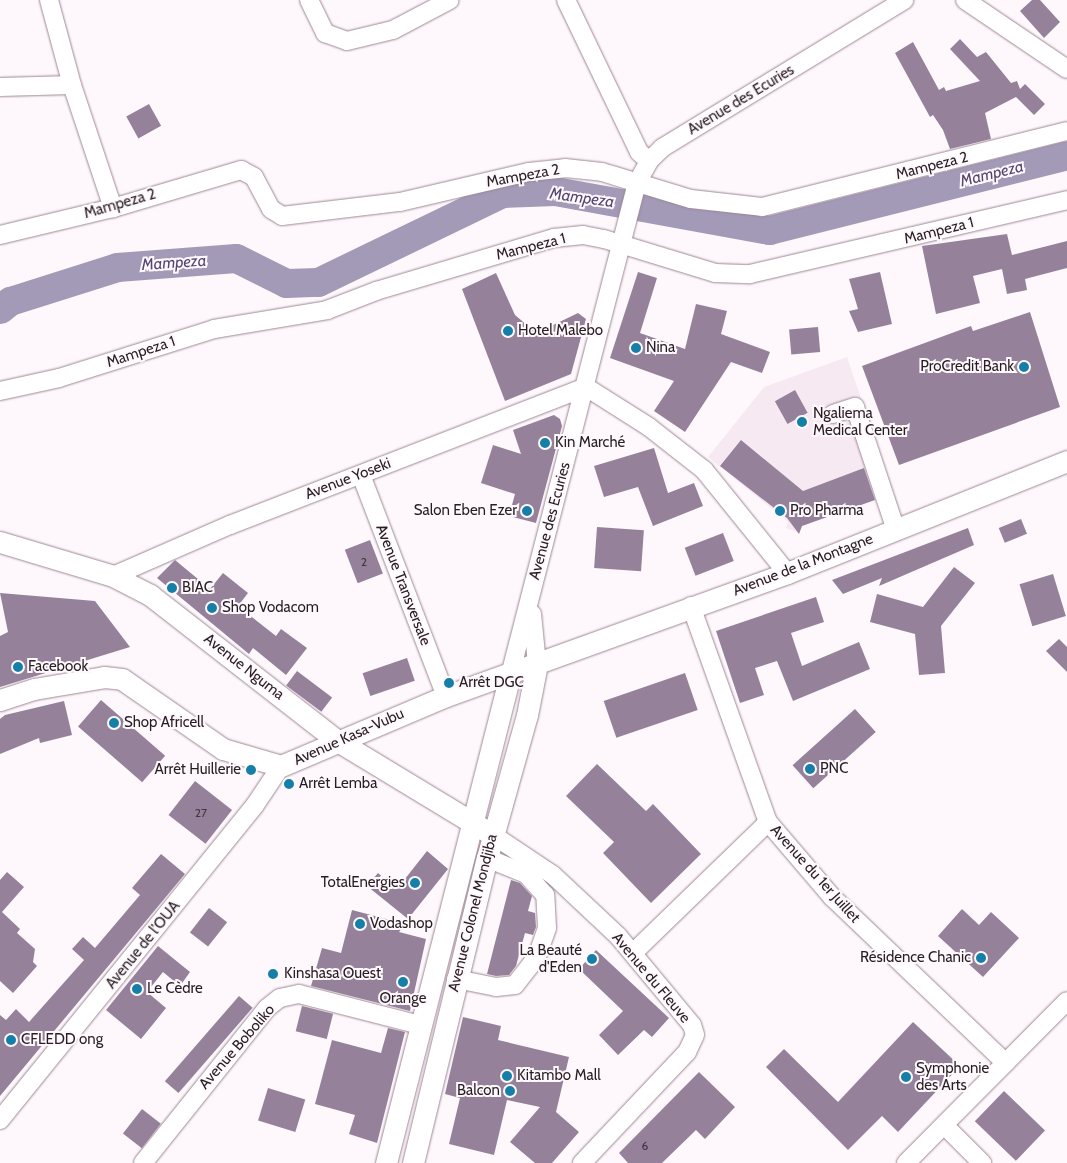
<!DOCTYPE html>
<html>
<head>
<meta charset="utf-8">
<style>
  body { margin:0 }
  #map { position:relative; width:1067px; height:1163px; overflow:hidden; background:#fef8fc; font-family:Cabin,sans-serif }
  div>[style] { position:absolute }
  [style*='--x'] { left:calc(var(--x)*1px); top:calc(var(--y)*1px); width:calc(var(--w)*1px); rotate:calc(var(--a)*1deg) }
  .built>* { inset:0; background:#f7e9f2 }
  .river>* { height:29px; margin:-14.5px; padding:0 14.5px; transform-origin:14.5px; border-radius:14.5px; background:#a29ab7 }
  .building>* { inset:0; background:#95829a; transform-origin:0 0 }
  .roads { filter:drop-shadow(0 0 1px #9e8695) drop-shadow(0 0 1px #9e8695) }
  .minor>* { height:18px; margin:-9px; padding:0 9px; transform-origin:9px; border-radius:9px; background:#fff }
  .major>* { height:21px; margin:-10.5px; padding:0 10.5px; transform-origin:10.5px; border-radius:10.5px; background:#fff }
  .dots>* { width:14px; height:14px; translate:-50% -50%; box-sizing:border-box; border:2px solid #fef8fc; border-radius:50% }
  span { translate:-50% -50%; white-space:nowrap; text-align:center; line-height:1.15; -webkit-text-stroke:4px #fef8fc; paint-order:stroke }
  .number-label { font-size:12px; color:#423742 }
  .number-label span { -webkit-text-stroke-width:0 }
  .street-label { font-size:15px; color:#271e24 }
  .poi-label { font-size:15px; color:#271e24 }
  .left { translate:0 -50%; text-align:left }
  .right { translate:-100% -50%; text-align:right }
  .water-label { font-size:16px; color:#534672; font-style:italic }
</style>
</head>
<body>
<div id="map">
  <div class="built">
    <i style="clip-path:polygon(847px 357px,893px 492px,802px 526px,799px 533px,786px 528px,788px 522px,708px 457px,764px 387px)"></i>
  </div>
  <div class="river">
    <i style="--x:0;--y:309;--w:13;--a:-39"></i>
    <i style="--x:10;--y:301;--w:112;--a:-17.6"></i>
    <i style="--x:117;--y:267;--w:119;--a:-4.3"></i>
    <i style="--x:236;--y:258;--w:56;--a:26.6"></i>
    <i style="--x:286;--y:283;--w:32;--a:-2"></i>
    <i style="--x:318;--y:282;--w:204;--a:-25.8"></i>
    <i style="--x:502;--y:193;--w:53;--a:-2.2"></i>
    <i style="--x:555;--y:191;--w:218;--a:10.3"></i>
    <i style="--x:769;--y:230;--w:307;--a:-14.1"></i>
  </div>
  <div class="building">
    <i style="clip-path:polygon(1032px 0,1040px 0,1060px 22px,1044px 38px,1020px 11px)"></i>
    <i style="clip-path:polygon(960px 39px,977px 57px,986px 52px,1011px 83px,1017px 81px,1020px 89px,1025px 84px,1045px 104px,1034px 115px,1016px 97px,985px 113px,991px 139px,950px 149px,943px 130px,933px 115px,930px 117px,895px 53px,913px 42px,939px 90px,944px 87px,946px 91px,980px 81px,950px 49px)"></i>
    <i style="left:149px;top:104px;width:25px;height:26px;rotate:61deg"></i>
    <i style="clip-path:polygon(1007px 234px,1012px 255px,1067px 241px,1067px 268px,1025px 279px,1027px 290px,1007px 294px,1002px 269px,973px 276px,980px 303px,936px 314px,922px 246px)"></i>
    <i style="clip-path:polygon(638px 272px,657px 278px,640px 333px,685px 349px,696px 304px,727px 311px,721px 334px,770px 352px,762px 373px,731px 362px,685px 432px,654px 411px,674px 381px,610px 358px)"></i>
    <i style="clip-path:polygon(880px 272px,892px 324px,858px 332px,849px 311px,858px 309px,849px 279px)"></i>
    <i style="clip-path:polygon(496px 273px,515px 315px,528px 326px,547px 328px,578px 313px,586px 319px,571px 374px,505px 401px,462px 289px)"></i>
    <i style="clip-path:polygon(1030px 312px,1060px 407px,899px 465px,862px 366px,971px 326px,973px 331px)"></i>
    <i style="left:818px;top:327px;width:25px;height:29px;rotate:85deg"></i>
    <i style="left:795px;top:390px;width:26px;height:23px;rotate:61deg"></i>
    <i style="clip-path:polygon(554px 415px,560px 419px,562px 426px,536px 523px,509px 516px,515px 494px,481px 483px,493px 445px,521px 454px,513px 430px)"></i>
    <i style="clip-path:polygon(741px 440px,803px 491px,864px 468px,875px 500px,802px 526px,799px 534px,787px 518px,720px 466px)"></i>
    <i style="clip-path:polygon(654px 448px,668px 493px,694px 483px,703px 506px,653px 526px,638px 487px,604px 497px,594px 466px)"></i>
    <i style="left:1021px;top:519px;width:16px;height:24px;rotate:68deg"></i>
    <i style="left:597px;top:527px;width:47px;height:41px;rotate:4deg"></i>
    <i style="clip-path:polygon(968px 528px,974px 545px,879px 586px,882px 578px,843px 594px,832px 580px)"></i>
    <i style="left:723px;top:533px;width:30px;height:41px;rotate:69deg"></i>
    <i style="left:370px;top:540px;width:36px;height:27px;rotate:69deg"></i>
    <i style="clip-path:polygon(175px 560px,210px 589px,223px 573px,248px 593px,238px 606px,276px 636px,281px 629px,307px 648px,286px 675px,253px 648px,249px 654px,157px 578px)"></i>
    <i style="clip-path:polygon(954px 567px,975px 583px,941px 626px,945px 673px,919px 675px,915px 634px,870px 622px,877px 594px,923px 607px)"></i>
    <i style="left:1053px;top:574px;width:44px;height:35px;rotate:73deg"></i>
    <i style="clip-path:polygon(0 593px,95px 601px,130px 647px,0 687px,0 636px,8px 632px)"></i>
    <i style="clip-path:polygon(816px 597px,824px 622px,791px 633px,802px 666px,859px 642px,870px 669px,793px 701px,777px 661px,755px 668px,764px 695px,740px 703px,716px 631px)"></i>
    <i style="clip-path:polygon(1059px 639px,1067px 647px,1067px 672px,1046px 651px)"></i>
    <i style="left:407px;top:658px;width:24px;height:47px;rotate:71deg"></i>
    <i style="left:297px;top:671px;width:44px;height:18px;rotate:37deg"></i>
    <i style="left:685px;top:673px;width:39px;height:86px;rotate:71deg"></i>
    <i style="left:101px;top:700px;width:85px;height:35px;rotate:41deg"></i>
    <i style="clip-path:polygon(64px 701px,72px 735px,40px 743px,39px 738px,0 754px,0 719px,5px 715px)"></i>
    <i style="left:855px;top:709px;width:31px;height:84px;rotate:48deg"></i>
    <i style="clip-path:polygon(597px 764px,646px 811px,653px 804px,701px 854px,651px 903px,603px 853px,614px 842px,566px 796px)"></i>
    <i style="left:195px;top:781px;width:47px;height:43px;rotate:38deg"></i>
    <i style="clip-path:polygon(427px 851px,448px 869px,408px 919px,367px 886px,378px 873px,397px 889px)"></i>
    <i style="clip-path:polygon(161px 854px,185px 874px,0 1096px,0 1015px,6px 1020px,16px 1009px,29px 1022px,84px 960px,72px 949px,83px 937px,95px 948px,140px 895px,132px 888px)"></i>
    <i style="clip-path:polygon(7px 872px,24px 887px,2px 912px,20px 929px,17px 933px,35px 949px,33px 962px,37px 966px,13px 993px,0 981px,0 880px)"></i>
    <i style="clip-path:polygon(511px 880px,520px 883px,532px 896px,528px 911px,535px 913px,536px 927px,533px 935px,525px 933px,516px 966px,509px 975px,496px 976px,487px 974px)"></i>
    <i style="left:209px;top:908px;width:23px;height:31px;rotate:38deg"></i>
    <i style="clip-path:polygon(962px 909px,979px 925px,991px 912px,1019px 938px,983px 977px,938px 936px)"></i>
    <i style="clip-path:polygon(352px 910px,405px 924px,399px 932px,426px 939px,410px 1011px,311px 986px,322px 948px,341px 953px)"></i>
    <i style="clip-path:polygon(158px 946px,190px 972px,180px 986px,163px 972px,147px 992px,166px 1008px,141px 1039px,106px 1010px)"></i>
    <i style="clip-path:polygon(596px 950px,669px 1018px,652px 1037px,644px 1030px,618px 1055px,599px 1035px,623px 1011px,579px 969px)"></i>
    <i style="left:239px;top:996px;width:18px;height:113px;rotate:41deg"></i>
    <i style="left:302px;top:1006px;width:32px;height:26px;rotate:14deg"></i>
    <i style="clip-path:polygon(463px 1017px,501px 1026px,498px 1040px,569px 1057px,556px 1112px,579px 1132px,552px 1163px,535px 1163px,510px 1142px,540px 1107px,507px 1100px,494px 1155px,449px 1144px,460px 1098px,445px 1094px)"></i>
    <i style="clip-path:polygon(913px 1022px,960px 1066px,898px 1132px,882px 1116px,848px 1150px,766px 1067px,784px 1049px,838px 1102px)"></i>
    <i style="clip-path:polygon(388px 1028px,405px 1032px,377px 1143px,349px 1134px,355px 1115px,315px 1104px,332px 1040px,381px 1053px)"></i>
    <i style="clip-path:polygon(699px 1072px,735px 1107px,705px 1139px,696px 1130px,662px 1163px,628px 1163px,619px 1153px)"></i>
    <i style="left:268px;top:1088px;width:39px;height:34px;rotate:17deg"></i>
    <i style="left:1004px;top:1091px;width:57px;height:42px;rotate:44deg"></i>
    <i style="left:142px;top:1109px;width:24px;height:31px;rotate:38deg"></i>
  </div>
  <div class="roads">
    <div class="minor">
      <i style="--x:49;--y:0;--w:88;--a:74.9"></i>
      <i style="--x:72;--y:85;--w:130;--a:71.6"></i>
      <i style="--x:309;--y:0;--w:37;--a:64"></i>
      <i style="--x:325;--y:33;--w:23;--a:20"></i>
      <i style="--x:347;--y:41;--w:47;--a:-13.4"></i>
      <i style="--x:393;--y:30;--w:64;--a:-27.8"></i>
      <i style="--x:566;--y:0;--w:169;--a:64.3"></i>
      <i style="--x:639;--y:152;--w:13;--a:42"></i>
      <i style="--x:965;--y:0;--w:123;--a:34.1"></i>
      <i style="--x:0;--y:87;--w:72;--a:-1.6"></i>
      <i style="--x:0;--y:235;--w:116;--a:-13.4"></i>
      <i style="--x:113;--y:208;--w:134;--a:-16.5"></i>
      <i style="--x:241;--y:170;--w:15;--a:28"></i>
      <i style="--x:254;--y:177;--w:36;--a:62"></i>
      <i style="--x:271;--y:209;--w:13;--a:32"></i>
      <i style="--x:282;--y:216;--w:119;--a:-6.8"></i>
      <i style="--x:400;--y:202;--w:132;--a:-13.1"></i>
      <i style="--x:529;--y:172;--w:36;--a:-6"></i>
      <i style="--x:565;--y:168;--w:37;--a:6"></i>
      <i style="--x:602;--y:172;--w:93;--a:16.9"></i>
      <i style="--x:691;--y:199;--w:71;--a:6.4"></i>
      <i style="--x:762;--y:207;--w:314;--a:-14"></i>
      <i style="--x:0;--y:391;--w:60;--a:-12.4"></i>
      <i style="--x:59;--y:378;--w:163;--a:-17.5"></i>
      <i style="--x:214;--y:329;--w:115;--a:-9.5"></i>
      <i style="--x:327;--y:310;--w:53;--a:-21.2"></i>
      <i style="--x:376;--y:291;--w:186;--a:-16.6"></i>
      <i style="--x:554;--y:238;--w:29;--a:-6"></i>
      <i style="--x:583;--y:235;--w:21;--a:11"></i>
      <i style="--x:604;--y:239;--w:116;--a:17"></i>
      <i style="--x:715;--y:273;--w:35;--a:2"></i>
      <i style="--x:750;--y:274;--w:326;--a:-13.1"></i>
      <i style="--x:833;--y:414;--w:23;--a:-18"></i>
      <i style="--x:855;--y:407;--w:130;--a:71.6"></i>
      <i style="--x:361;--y:475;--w:237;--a:69"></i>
      <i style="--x:113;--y:576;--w:128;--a:-23.6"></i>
      <i style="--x:230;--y:525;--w:382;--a:-21.2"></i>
      <i style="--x:586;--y:387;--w:75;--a:32.4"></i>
      <i style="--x:649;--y:427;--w:70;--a:38"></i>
      <i style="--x:704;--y:470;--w:132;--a:51.1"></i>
      <i style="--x:691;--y:606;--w:229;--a:70.4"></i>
      <i style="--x:768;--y:822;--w:99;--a:49.5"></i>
      <i style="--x:832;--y:897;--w:240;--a:43.7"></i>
      <i style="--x:532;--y:614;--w:50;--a:84.3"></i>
      <i style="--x:510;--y:675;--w:508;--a:-75.53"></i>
      <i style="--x:637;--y:183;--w:25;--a:-61"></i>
      <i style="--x:649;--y:161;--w:18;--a:-45"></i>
      <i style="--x:662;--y:148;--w:284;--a:-31.4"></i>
      <i style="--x:493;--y:835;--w:72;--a:33.7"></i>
      <i style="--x:553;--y:875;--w:89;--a:43.2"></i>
      <i style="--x:618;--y:936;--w:116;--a:50.3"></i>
      <i style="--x:692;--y:1025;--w:10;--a:73"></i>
      <i style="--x:695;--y:1035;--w:19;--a:115"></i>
      <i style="--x:687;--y:1052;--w:153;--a:133.4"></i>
      <i style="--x:633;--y:953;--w:188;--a:-44.1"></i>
      <i style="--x:456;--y:979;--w:41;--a:11.3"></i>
      <i style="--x:496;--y:987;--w:19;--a:-6"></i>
      <i style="--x:515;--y:985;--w:36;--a:-52"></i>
      <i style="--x:537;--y:957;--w:31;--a:-71"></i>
      <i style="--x:547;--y:928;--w:33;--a:-93"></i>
      <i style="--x:545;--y:895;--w:28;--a:-132"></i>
      <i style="--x:526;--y:874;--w:42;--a:-157.7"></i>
      <i style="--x:0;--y:1120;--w:405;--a:-51"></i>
      <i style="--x:255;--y:805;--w:47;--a:-56.3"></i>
      <i style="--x:944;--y:1125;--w:54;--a:45"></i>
      <i style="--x:143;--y:1163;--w:198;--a:-51.3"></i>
      <i style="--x:267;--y:1008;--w:16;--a:-38"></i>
      <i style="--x:280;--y:998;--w:19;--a:-12"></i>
      <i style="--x:299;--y:994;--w:125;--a:14.4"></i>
      <i style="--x:906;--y:1163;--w:228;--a:-45.2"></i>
    </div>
    <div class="major">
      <i style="--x:0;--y:542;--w:118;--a:16.7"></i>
      <i style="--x:113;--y:576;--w:42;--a:27.2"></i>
      <i style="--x:150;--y:595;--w:236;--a:37.9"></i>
      <i style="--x:336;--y:740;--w:184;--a:31.2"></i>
      <i style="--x:0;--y:700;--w:36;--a:-18"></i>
      <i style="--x:34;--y:689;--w:71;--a:-9.7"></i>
      <i style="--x:104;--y:677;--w:18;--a:6"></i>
      <i style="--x:122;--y:679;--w:123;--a:34.7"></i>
      <i style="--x:223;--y:749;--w:60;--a:16.3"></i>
      <i style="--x:281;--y:766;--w:179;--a:-23"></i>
      <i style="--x:446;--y:696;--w:363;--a:-19.8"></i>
      <i style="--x:787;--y:573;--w:302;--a:-21.8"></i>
      <i style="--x:386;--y:1163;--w:504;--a:-75.74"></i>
      <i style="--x:413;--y:1163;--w:314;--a:-76.4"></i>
      <i style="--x:487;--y:858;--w:148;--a:-74.4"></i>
      <i style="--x:527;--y:715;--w:52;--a:-78.9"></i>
    </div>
  </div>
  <div class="dots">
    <i style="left:508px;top:331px;background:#157fa8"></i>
    <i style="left:636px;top:348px;background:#157fa8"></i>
    <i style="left:1024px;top:367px;background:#157fa8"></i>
    <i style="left:802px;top:422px;background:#157fa8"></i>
    <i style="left:545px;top:443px;background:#157fa8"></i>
    <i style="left:527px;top:511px;background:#157fa8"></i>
    <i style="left:780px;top:511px;background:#157fa8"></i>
    <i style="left:172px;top:588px;background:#157fa8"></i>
    <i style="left:212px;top:608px;background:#157fa8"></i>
    <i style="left:18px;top:667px;background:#157fa8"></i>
    <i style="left:449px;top:683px;background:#157fa8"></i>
    <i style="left:114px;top:723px;background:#157fa8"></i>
    <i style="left:810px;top:769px;background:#157fa8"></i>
    <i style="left:251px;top:770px;background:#157fa8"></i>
    <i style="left:289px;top:784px;background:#157fa8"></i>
    <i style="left:415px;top:883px;background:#157fa8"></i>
    <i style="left:360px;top:924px;background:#157fa8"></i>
    <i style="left:981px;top:958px;background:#157fa8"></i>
    <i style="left:592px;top:959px;background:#157fa8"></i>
    <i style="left:273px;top:974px;background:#157fa8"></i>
    <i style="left:403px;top:982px;background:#157fa8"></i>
    <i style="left:137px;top:989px;background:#157fa8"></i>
    <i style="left:11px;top:1040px;background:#157fa8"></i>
    <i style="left:507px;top:1076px;background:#157fa8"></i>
    <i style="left:906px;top:1077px;background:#157fa8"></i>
    <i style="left:510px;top:1091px;background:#157fa8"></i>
  </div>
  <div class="number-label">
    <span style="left:364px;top:562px">2</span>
    <span style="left:201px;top:813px">27</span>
    <span style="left:645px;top:1146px">6</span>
  </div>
  <div class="street-label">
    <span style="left:741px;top:100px;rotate:-31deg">Avenue des Ecuries</span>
    <span style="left:932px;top:166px;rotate:-14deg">Mampeza 2</span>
    <span style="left:523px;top:176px;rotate:-10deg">Mampeza 2</span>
    <span style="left:120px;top:204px;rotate:-16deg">Mampeza 2</span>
    <span style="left:939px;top:231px;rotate:-14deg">Mampeza 1</span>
    <span style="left:531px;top:247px;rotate:-14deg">Mampeza 1</span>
    <span style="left:141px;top:352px;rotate:-18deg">Mampeza 1</span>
    <span style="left:348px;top:479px;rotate:-21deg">Avenue Yoseki</span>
    <span style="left:550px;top:521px;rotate:-75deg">Avenue des Ecuries</span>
    <span style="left:803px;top:565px;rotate:-21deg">Avenue de la Montagne</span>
    <span style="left:403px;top:585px;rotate:69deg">Avenue Transversale</span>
    <span style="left:244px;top:667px;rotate:38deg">Avenue Nguma</span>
    <span style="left:349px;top:737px;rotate:-24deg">Avenue Kasa-Vubu</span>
    <span style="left:815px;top:874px;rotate:48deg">Avenue du 1er Juillet</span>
    <span style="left:473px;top:913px;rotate:-76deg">Avenue Colonel Mondjiba</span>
    <span style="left:143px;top:945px;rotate:-51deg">Avenue de l’OUA</span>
    <span style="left:651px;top:978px;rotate:50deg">Avenue du Fleuve</span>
    <span style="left:237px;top:1047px;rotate:-49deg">Avenue Boboliko</span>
  </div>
  <div class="poi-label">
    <span class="left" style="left:518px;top:331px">Hotel Malebo</span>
    <span class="left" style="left:646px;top:348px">Nina</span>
    <span class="right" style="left:1014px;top:367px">ProCredit Bank</span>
    <span class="left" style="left:813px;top:422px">Ngaliema<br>Medical Center</span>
    <span class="left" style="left:555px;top:443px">Kin Marché</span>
    <span class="right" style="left:517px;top:511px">Salon Eben Ezer</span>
    <span class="left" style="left:790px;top:511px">Pro Pharma</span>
    <span class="left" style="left:182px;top:588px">BIAC</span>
    <span class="left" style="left:222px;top:608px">Shop Vodacom</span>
    <span class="left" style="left:28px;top:667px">Facebook</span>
    <span class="left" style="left:459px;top:683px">Arrêt DGC</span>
    <span class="left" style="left:124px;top:723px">Shop Africell</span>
    <span class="left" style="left:820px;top:769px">PNC</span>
    <span class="right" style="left:241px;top:770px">Arrêt Huillerie</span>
    <span class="left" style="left:299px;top:784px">Arrêt Lemba</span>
    <span class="right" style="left:405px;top:883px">TotalEnergies</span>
    <span class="left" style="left:370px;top:924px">Vodashop</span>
    <span class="right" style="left:582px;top:959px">La Beauté<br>d'Eden</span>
    <span class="right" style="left:971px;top:958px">Résidence Chanic</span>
    <span class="left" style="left:284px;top:974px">Kinshasa Ouest</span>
    <span class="left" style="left:147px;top:989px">Le Cèdre</span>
    <span style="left:403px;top:999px">Orange</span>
    <span class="left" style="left:21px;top:1040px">CFLEDD ong</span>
    <span class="left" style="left:916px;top:1077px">Symphonie<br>des Arts</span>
    <span class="left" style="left:517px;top:1076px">Kitambo Mall</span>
    <span class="right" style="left:500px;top:1091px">Balcon</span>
  </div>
  <div class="water-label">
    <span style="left:992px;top:174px;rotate:-14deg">Mampeza</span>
    <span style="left:582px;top:198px;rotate:8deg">Mampeza</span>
    <span style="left:174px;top:263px;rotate:-4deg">Mampeza</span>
  </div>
</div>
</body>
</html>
